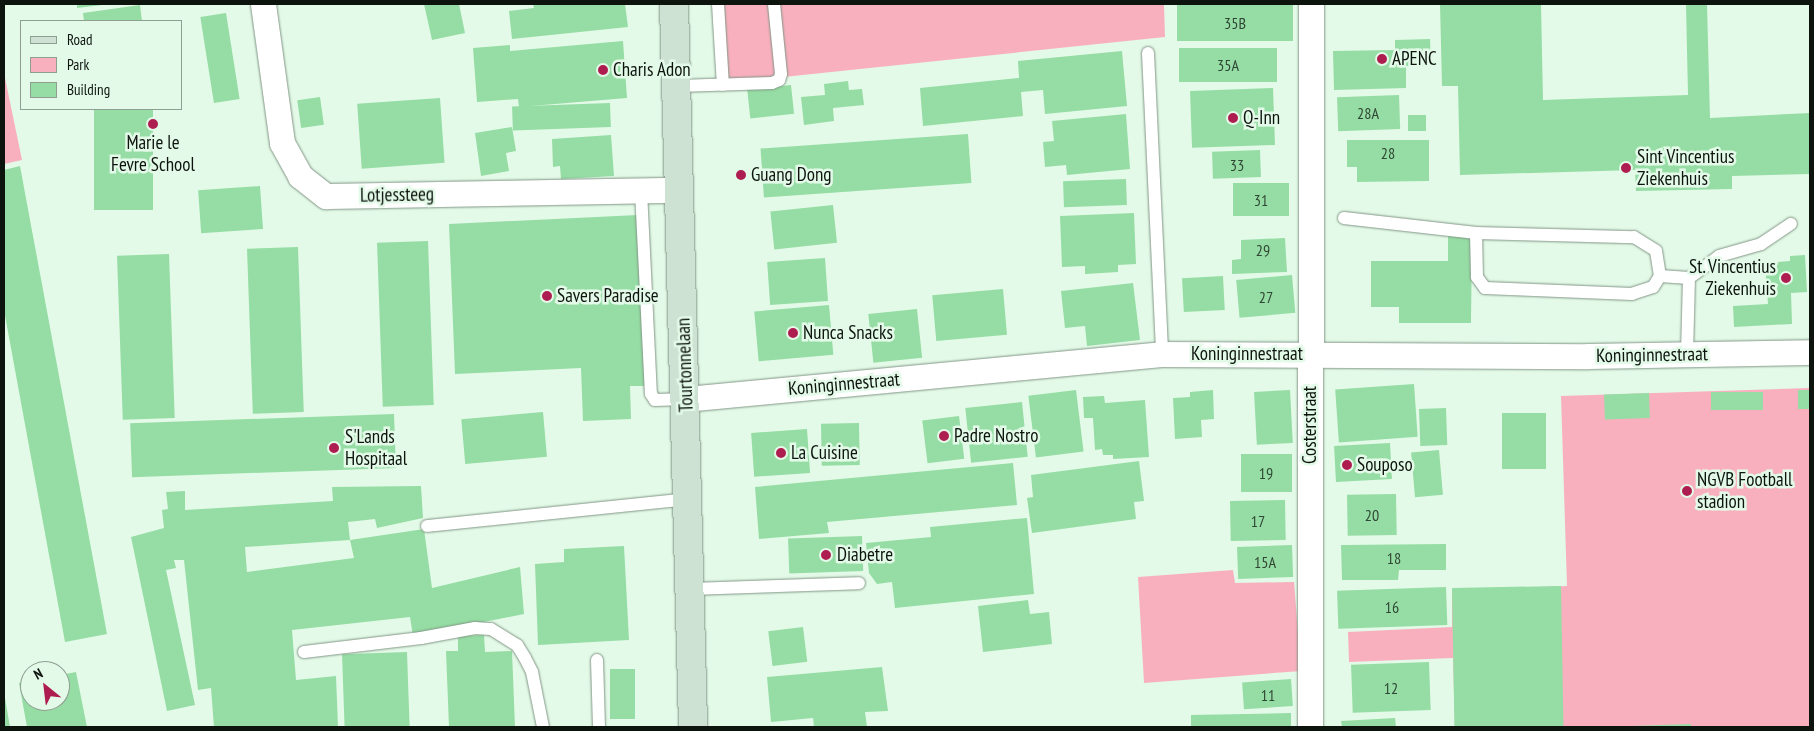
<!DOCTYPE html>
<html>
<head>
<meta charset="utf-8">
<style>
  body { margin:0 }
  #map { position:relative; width:1814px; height:731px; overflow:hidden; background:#e4fae8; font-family:"PT Sans Narrow",sans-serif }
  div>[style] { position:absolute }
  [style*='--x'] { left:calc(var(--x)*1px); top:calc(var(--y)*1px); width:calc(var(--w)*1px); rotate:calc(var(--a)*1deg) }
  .green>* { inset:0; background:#f9b0be }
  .building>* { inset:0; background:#95dda4; transform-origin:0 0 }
  .roads { filter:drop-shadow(0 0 1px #829686) drop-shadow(0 0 1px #829686) }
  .lane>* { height:12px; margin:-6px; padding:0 6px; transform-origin:6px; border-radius:6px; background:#fff }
  .street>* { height:25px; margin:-12.5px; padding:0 12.5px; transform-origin:12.5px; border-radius:12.5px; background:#fff }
  .secondary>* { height:28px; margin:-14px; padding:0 14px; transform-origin:14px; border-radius:14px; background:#cee2d3 }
  .dots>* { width:14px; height:14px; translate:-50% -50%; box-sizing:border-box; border:2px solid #e4fae8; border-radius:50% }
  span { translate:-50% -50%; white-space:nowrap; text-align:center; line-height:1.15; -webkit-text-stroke:5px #e4fae8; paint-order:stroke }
  .number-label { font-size:16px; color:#2f4634 }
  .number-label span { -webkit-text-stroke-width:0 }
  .poi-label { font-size:19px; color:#0d140e }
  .left { translate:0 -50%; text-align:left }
  .right { translate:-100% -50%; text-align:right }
  .street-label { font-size:19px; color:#0d140e }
  .frame { position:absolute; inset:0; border:5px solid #0d140e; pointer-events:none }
  .legend { position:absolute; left:20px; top:20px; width:162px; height:90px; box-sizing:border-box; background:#e4fae8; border:1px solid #8e9e91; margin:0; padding:6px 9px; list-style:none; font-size:15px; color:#0d140e }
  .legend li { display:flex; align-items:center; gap:10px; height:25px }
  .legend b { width:25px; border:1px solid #8e9e91 }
  .north { position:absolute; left:20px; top:661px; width:50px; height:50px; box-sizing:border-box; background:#e4fae8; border:1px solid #8e9e91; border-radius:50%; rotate:331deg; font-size:14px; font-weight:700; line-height:20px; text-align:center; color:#0d140e }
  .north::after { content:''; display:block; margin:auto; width:18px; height:22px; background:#ae1d50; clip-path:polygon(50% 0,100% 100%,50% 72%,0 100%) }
</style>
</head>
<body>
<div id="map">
  <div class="green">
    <i style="clip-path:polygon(722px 4px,1164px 4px,1165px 37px,726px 83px)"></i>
    <i style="clip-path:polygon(4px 73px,22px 160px,4px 164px)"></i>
    <i style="clip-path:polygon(1810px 388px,1810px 727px,1455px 727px,1453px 658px,1349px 662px,1348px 632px,1452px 627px,1452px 590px,1567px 586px,1561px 396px)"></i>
    <i style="clip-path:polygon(1233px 570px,1235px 583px,1294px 582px,1301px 671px,1144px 683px,1138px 577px)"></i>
  </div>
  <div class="building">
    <i style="clip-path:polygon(77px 4px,102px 4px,102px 5px,77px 8px)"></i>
    <i style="clip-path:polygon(424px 4px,459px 4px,465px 33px,432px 40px)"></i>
    <i style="clip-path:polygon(533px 4px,625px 4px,628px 27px,512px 39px,509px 11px,534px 8px)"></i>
    <i style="left:1177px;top:4px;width:116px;height:37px"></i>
    <i style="clip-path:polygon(1440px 4px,1541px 4px,1543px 100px,1688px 95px,1686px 4px,1707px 4px,1710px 118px,1810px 113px,1810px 174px,1732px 176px,1732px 189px,1636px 191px,1635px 170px,1460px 175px,1458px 86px,1442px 86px)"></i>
    <i style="clip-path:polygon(140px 5px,142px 21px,84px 21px,83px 13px)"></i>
    <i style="left:226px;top:13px;width:87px;height:26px;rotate:81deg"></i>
    <i style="clip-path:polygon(1430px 39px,1431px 66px,1406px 66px,1406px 88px,1334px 90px,1333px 51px,1395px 50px,1395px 40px)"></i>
    <i style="clip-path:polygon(623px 41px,627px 98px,519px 107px,518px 99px,477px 102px,473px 48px,510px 45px,510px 51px)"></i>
    <i style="left:1179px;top:48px;width:98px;height:34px"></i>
    <i style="clip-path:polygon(1122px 51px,1127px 106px,1045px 114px,1043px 90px,1021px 92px,1023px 116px,923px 126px,920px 88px,1019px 78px,1018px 61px)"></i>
    <i style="clip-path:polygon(848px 81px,849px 90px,862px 89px,864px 105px,833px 108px,834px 121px,804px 125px,801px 97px,825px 95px,824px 84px)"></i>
    <i style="left:791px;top:85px;width:29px;height:44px;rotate:84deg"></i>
    <i style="left:1273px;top:88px;width:57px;height:83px;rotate:88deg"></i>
    <i style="left:1399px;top:95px;width:34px;height:62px;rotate:88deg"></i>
    <i style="left:320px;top:97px;width:28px;height:23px;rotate:82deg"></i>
    <i style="left:440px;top:98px;width:65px;height:83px;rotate:86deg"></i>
    <i style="left:610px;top:103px;width:24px;height:98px;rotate:88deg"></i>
    <i style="left:94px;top:109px;width:59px;height:101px"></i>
    <i style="clip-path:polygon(1126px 114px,1130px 169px,1067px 175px,1066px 165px,1045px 167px,1043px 142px,1054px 141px,1052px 121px)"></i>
    <i style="left:1408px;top:115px;width:18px;height:16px"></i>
    <i style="clip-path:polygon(512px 127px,516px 151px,506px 153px,509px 171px,481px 176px,475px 133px)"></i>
    <i style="left:968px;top:134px;width:49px;height:208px;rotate:86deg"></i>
    <i style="clip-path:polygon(611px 135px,614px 176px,561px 179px,560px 166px,553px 167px,552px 139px)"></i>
    <i style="clip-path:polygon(1347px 140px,1429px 140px,1429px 181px,1357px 182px,1357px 167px,1347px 167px)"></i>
    <i style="left:1260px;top:150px;width:27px;height:48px;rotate:88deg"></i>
    <i style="clip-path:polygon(20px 166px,107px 634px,65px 642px,4px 310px,4px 170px)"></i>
    <i style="left:1126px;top:179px;width:26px;height:63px;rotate:88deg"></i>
    <i style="left:1289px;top:183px;width:33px;height:56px;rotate:90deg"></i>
    <i style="left:260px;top:186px;width:43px;height:62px;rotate:86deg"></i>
    <i style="left:833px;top:205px;width:38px;height:63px;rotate:84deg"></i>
    <i style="clip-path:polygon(1134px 213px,1136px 264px,1118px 265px,1118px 272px,1085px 274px,1085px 266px,1062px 267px,1060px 216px)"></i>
    <i style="clip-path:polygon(638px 215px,645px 386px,630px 386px,631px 419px,583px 421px,581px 368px,455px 374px,449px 224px)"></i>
    <i style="clip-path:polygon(1448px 236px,1472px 237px,1471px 323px,1399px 323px,1399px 307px,1371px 307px,1371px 261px,1448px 261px)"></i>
    <i style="clip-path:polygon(1285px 238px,1287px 272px,1232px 274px,1232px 260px,1241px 259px,1241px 240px)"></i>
    <i style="left:428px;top:241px;width:164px;height:51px;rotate:88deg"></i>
    <i style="left:298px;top:247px;width:165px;height:51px;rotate:88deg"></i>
    <i style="left:169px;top:254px;width:164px;height:52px;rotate:88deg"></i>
    <i style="clip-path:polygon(1805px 255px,1807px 292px,1791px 293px,1792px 324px,1734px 327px,1733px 306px,1768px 304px,1765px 263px,1790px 261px,1790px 256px)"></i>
    <i style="left:825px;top:258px;width:43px;height:58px;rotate:86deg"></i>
    <i style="left:1292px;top:275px;width:38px;height:56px;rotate:85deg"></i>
    <i style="left:1223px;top:276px;width:34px;height:41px;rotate:87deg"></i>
    <i style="clip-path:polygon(1133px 283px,1140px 340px,1087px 346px,1085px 326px,1065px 328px,1061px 291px)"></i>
    <i style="left:1003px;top:289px;width:46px;height:71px;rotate:85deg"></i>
    <i style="left:829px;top:305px;width:50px;height:75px;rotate:85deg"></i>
    <i style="left:917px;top:309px;width:49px;height:49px;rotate:84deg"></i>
    <i style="left:1414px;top:384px;width:53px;height:79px;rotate:86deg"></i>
    <i style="left:1076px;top:390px;width:62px;height:48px;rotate:83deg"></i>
    <i style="clip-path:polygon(1213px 390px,1214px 419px,1201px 420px,1202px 437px,1175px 439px,1173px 398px,1190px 397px,1190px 392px)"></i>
    <i style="left:1290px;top:390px;width:53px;height:36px;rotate:87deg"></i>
    <i style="left:1798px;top:390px;width:12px;height:19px"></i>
    <i style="left:1763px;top:392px;width:18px;height:52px;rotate:90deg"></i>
    <i style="left:1649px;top:393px;width:25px;height:45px;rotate:88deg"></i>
    <i style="clip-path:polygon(1104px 396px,1105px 403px,1145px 400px,1149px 457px,1113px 459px,1113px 455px,1103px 455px,1102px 449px,1095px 450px,1093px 418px,1084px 418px,1083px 397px)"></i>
    <i style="left:1022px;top:402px;width:55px;height:57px;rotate:84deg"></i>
    <i style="left:1446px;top:408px;width:37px;height:27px;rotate:88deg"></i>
    <i style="left:543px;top:412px;width:45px;height:82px;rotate:85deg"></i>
    <i style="left:1502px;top:413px;width:44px;height:56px"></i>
    <i style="left:394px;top:414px;width:54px;height:264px;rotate:88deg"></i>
    <i style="left:959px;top:416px;width:43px;height:37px;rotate:83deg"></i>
    <i style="left:859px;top:423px;width:42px;height:38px;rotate:89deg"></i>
    <i style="left:807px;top:429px;width:44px;height:56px;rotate:86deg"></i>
    <i style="left:1390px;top:443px;width:36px;height:56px;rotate:87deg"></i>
    <i style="left:1439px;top:450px;width:45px;height:28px;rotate:85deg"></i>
    <i style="left:1241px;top:454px;width:51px;height:38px"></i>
    <i style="clip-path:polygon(1139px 461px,1144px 501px,1134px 502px,1136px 519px,1032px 533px,1027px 498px,1033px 497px,1031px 475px)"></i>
    <i style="clip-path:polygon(1013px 463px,1017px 505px,827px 522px,829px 533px,759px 539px,755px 487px)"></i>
    <i style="clip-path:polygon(421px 486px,423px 518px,377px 528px,375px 519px,348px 522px,350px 540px,245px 547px,247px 572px,354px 558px,350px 540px,424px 529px,432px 588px,520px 567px,524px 614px,413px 636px,410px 617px,292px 630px,296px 680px,336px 676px,338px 727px,214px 727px,211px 688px,198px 690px,184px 560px,174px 560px,176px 568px,166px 570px,195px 705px,167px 711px,131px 537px,164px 528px,162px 510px,168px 509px,166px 492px,185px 491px,185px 510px,333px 501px,332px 487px)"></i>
    <i style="left:1396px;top:494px;width:41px;height:49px;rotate:89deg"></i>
    <i style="left:1285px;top:500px;width:40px;height:55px;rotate:89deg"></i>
    <i style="clip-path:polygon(1027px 518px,1034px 594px,895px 608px,892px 582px,877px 584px,869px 573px,866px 543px,931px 537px,930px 527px)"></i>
    <i style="left:862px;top:536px;width:35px;height:74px;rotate:88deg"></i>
    <i style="clip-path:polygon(1446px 544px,1446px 570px,1399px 570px,1398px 580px,1342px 580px,1341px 545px)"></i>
    <i style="left:1292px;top:545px;width:32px;height:55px;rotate:88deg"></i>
    <i style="clip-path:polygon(624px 546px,629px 640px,538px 645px,535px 564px,564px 562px,564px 549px)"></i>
    <i style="left:1561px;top:586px;width:141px;height:109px;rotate:89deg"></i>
    <i style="left:1446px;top:587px;width:38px;height:109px;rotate:88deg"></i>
    <i style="clip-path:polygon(1028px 600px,1030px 614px,1049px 612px,1052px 644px,983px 652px,978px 606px)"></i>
    <i style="left:803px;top:627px;width:35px;height:35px;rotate:83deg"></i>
    <i style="clip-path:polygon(484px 635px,485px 652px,512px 651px,515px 727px,449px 727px,446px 651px,458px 651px,458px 636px)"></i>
    <i style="left:407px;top:652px;width:75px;height:65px;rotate:88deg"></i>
    <i style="left:1429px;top:662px;width:48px;height:78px;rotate:88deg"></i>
    <i style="clip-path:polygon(882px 667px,888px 711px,865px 712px,867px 727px,814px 727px,813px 718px,771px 722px,767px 677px)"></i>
    <i style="left:610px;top:669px;width:25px;height:50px"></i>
    <i style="clip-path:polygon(76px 672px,87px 727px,27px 727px,19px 683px,30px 681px,30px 701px,60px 701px,60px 675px)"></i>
    <i style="left:1291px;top:679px;width:27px;height:49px;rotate:86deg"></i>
    <i style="clip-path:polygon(5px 698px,10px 727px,4px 727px)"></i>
    <i style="clip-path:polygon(1291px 713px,1291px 727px,1191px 727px,1191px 715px)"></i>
    <i style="clip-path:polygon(1395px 718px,1396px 727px,1342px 727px,1341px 721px)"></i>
    <i style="clip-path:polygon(1691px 724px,1691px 727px,1630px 727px,1630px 726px)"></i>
  </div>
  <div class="roads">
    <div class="lane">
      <i style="--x:718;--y:4;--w:81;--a:86.5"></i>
      <i style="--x:1148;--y:53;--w:301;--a:87.3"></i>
      <i style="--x:677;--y:86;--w:95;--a:-1.8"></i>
      <i style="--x:772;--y:83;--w:8;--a:-23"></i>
      <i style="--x:779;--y:80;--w:6;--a:-72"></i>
      <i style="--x:781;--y:74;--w:70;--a:-95.7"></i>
      <i style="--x:641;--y:191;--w:203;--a:87.2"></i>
      <i style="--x:651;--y:394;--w:7;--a:56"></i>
      <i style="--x:655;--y:400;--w:31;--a:-2"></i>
      <i style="--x:1344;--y:218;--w:133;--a:6.5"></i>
      <i style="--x:1476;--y:233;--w:158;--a:1.5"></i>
      <i style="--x:1634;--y:237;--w:26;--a:32"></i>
      <i style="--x:1656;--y:251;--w:25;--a:81"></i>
      <i style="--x:1660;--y:276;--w:13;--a:122"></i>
      <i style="--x:1653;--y:287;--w:22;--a:162"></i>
      <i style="--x:1632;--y:294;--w:147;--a:-177.7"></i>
      <i style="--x:1485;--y:288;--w:14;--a:-126"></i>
      <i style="--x:1477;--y:277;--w:44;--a:-91.3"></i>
      <i style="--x:1660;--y:276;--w:29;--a:4"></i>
      <i style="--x:1687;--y:354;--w:76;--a:-88.5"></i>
      <i style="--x:1689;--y:278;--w:37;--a:-36"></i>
      <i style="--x:1719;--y:256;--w:44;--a:-15.9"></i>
      <i style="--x:1761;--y:244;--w:36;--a:-34"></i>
      <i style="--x:427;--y:526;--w:262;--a:-5.9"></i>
      <i style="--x:690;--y:589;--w:169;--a:-2"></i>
      <i style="--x:304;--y:652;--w:118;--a:-6.8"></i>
      <i style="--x:421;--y:638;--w:55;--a:-10.5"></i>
      <i style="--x:475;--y:628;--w:16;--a:4"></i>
      <i style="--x:491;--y:629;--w:31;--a:32"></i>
      <i style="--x:517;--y:645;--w:15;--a:58"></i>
      <i style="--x:525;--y:658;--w:16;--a:63"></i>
      <i style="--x:532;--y:672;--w:56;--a:78.7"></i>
      <i style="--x:597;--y:660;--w:67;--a:88.3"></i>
    </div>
    <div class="street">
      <i style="--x:263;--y:4;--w:140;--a:82.2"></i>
      <i style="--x:282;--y:143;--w:38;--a:61"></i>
      <i style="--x:300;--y:176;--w:33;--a:38"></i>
      <i style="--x:326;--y:196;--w:353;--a:-1"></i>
      <i style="--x:686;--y:399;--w:478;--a:-5.4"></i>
      <i style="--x:1162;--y:354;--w:426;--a:0.3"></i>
      <i style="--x:1588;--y:356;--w:222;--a:-1"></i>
      <i style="--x:1310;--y:727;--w:723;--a:-89.92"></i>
    </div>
    <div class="secondary">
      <i style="--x:674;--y:4;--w:723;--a:88.49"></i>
    </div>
  </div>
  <div class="dots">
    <i style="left:1382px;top:59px;background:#ae1d50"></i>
    <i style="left:603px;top:70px;background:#ae1d50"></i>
    <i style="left:1233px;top:118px;background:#ae1d50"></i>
    <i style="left:153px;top:124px;background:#ae1d50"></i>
    <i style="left:1626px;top:168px;background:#ae1d50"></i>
    <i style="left:741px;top:175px;background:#ae1d50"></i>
    <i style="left:1786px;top:278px;background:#ae1d50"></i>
    <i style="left:547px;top:296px;background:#ae1d50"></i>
    <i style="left:793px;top:333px;background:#ae1d50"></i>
    <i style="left:944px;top:436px;background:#ae1d50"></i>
    <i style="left:334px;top:448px;background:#ae1d50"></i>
    <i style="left:781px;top:453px;background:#ae1d50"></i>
    <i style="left:1347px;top:465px;background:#ae1d50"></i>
    <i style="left:1687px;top:491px;background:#ae1d50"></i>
    <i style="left:826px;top:555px;background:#ae1d50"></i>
  </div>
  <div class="number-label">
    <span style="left:1235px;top:23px">35B</span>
    <span style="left:1228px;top:65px">35A</span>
    <span style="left:1368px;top:113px">28A</span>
    <span style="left:1388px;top:153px">28</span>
    <span style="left:1237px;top:165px">33</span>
    <span style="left:1261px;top:200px">31</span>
    <span style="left:1263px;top:250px">29</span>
    <span style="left:1266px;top:297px">27</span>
    <span style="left:1266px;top:473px">19</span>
    <span style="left:1372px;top:515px">20</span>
    <span style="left:1258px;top:521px">17</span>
    <span style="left:1394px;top:558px">18</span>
    <span style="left:1265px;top:562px">15A</span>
    <span style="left:1392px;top:607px">16</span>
    <span style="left:1391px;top:688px">12</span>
    <span style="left:1268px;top:695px">11</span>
  </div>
  <div class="poi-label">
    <span class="left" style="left:1392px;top:59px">APENC</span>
    <span class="left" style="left:613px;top:70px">Charis Adon</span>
    <span class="left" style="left:1243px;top:118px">Q-Inn</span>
    <span style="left:153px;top:154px">Marie le<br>Fevre School</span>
    <span class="left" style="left:1637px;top:168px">Sint Vincentius<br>Ziekenhuis</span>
    <span class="left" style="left:751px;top:175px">Guang Dong</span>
    <span class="right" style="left:1776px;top:278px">St. Vincentius<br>Ziekenhuis</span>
    <span class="left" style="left:557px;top:296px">Savers Paradise</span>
    <span class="left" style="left:803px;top:333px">Nunca Snacks</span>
    <span class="left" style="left:954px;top:436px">Padre Nostro</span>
    <span class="left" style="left:345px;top:448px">S'Lands<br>Hospitaal</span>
    <span class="left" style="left:791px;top:453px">La Cuisine</span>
    <span class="left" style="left:1357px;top:465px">Souposo</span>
    <span class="left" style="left:1697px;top:491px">NGVB Football<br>stadion</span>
    <span class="left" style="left:837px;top:555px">Diabetre</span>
  </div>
  <div class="street-label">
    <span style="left:397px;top:195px;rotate:-1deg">Lotjessteeg</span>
    <span style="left:1247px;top:354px">Koninginnestraat</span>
    <span style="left:1652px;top:355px;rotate:-1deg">Koninginnestraat</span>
    <span style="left:685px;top:365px;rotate:-92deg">Tourtonnelaan</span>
    <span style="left:844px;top:384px;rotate:-5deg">Koninginnestraat</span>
    <span style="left:1310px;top:425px;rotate:-90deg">Costerstraat</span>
  </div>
  <div class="frame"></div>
  <ul class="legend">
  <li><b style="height:6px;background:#cee2d3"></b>Road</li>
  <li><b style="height:14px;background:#f9b0be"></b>Park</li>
  <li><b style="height:14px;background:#95dda4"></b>Building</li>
  </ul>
  <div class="north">N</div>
</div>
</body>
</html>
